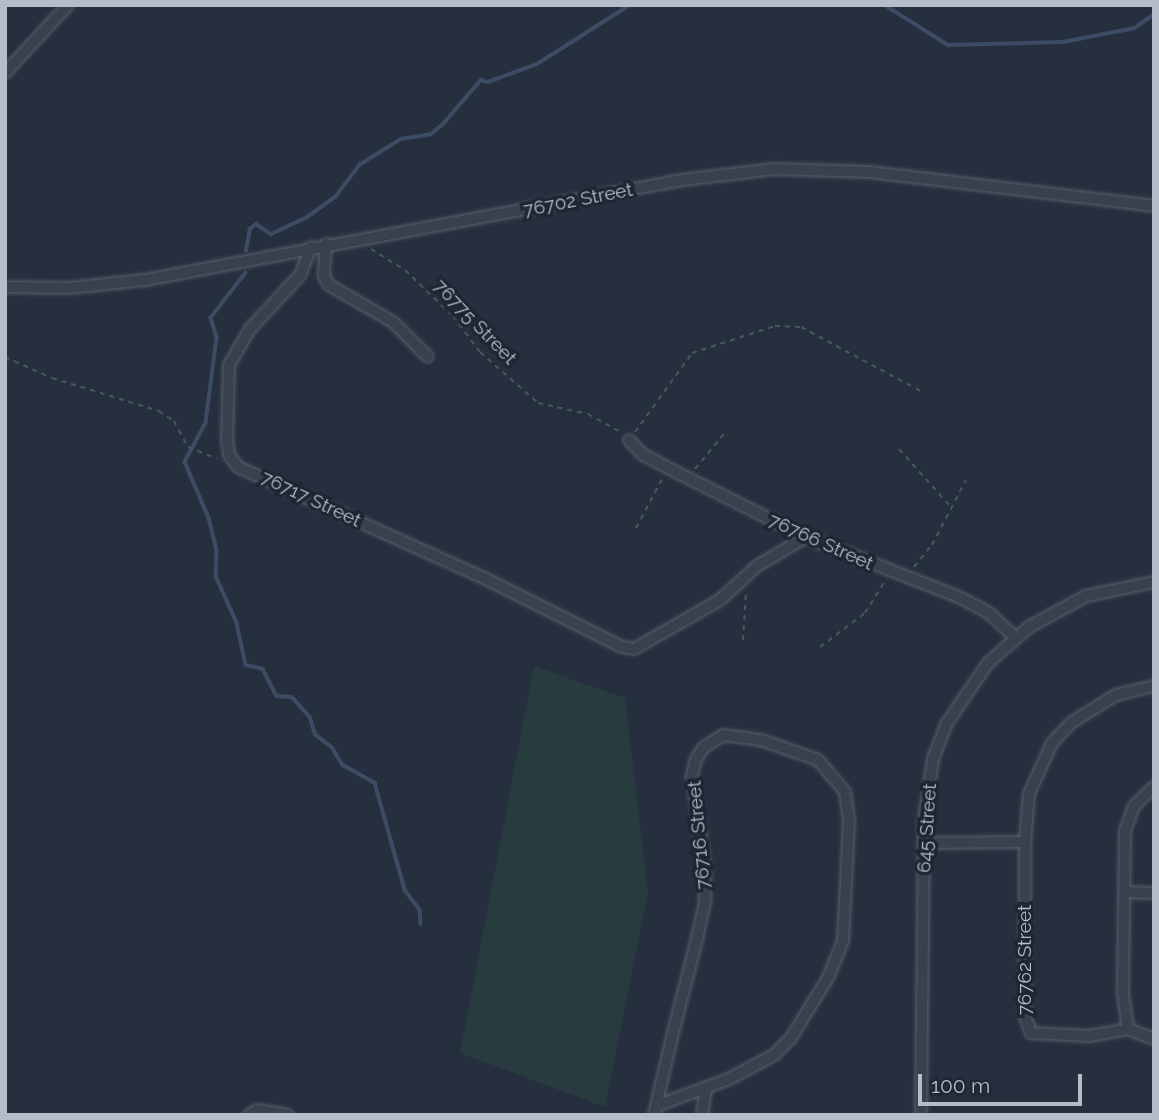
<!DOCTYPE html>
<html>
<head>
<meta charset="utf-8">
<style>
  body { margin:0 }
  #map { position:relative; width:1159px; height:1120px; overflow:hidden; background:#262f3e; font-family:Raleway,sans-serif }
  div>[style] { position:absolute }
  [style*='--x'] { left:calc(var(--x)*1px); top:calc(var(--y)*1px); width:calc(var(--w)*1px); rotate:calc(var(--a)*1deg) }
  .green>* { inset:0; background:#283b3f }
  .stream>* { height:3.5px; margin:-1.75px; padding:0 1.75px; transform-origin:1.75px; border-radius:1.75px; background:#3d4c65 }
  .path>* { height:2px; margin-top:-1px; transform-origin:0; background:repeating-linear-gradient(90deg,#46585c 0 5px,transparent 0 10px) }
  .roads { filter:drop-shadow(0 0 2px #585f6b) drop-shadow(0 0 2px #585f6b) }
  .minor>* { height:10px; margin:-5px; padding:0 5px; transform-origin:5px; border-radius:5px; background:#3a414e }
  span { translate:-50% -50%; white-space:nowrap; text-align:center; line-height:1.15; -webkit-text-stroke:7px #1f2633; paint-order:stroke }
  .street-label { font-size:19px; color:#b6bcc8 }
  .frame { position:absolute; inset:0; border:7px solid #b6bcc8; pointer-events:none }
  .scale { position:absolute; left:918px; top:1074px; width:164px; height:32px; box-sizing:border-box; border:4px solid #b6bcc8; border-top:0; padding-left:9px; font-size:21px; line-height:24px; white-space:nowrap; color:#b6bcc8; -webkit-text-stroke:5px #1f2633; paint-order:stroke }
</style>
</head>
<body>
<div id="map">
  <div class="green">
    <i style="clip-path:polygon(534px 666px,625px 698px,648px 892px,605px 1107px,460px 1053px)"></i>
  </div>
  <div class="stream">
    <i style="--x:885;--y:5;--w:75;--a:32.4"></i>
    <i style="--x:948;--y:45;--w:115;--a:-1.5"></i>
    <i style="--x:1063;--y:42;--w:73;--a:-11"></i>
    <i style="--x:1135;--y:28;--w:24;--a:-36"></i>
    <i style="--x:246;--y:251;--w:22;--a:-80"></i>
    <i style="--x:250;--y:229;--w:8;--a:-40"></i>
    <i style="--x:256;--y:224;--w:18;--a:34"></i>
    <i style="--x:271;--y:234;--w:38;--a:-25"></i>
    <i style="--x:306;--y:218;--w:37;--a:-36"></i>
    <i style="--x:336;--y:196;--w:39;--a:-53"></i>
    <i style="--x:359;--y:165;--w:49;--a:-31.8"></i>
    <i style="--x:401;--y:139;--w:30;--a:-9"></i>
    <i style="--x:431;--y:134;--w:17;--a:-40"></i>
    <i style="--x:444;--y:123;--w:57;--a:-49.3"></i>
    <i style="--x:481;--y:80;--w:7;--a:16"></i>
    <i style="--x:488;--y:82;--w:52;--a:-20.2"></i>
    <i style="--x:537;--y:64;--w:110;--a:-32.4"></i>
    <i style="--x:246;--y:273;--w:57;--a:127.9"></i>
    <i style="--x:211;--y:318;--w:21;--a:73"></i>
    <i style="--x:217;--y:338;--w:86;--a:97.4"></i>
    <i style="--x:206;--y:423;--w:44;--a:118.3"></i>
    <i style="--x:185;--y:462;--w:61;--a:66.8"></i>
    <i style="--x:209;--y:518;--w:33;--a:76"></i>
    <i style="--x:217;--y:550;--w:26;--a:92"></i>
    <i style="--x:216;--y:576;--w:51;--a:65.9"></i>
    <i style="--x:237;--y:623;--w:43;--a:77.9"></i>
    <i style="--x:246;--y:665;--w:17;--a:13"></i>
    <i style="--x:263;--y:669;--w:30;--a:63"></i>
    <i style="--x:277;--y:696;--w:15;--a:4"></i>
    <i style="--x:292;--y:697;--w:27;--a:48"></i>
    <i style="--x:310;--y:717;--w:19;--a:72"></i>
    <i style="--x:316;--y:735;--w:20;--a:37"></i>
    <i style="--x:332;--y:747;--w:21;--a:59"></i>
    <i style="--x:343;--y:765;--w:37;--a:29"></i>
    <i style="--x:375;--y:783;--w:111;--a:74.3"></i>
    <i style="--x:405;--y:890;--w:25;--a:53"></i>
    <i style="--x:420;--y:910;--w:14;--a:86"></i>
  </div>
  <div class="path">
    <i style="--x:371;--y:249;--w:40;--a:32"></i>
    <i style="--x:405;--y:270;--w:66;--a:43.8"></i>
    <i style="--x:453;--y:316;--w:45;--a:53.1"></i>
    <i style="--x:480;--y:352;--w:77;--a:41.3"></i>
    <i style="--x:538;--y:403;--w:51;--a:12.4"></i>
    <i style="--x:588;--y:414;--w:39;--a:29"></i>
    <i style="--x:5;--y:357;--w:51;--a:24.1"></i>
    <i style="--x:52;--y:378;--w:112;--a:17.1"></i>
    <i style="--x:159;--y:411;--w:18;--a:34"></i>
    <i style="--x:174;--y:421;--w:30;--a:62"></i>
    <i style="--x:188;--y:447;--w:31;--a:22"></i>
    <i style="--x:635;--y:432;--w:97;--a:-54.2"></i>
    <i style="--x:692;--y:353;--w:87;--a:-18"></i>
    <i style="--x:775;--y:326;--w:26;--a:2"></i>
    <i style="--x:801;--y:327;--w:137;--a:28.2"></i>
    <i style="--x:899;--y:449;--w:78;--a:48.1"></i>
    <i style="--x:695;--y:469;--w:50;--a:-50.6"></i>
    <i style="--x:636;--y:528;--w:55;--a:-62"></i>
    <i style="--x:914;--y:567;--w:28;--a:-51"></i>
    <i style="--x:932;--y:545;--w:73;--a:-62.4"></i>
    <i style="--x:743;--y:640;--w:48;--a:-86.4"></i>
    <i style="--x:820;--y:647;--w:56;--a:-37.1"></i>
    <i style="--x:865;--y:613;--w:40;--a:-58"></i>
  </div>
  <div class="roads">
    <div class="minor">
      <i style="--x:5;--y:73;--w:93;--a:-47.2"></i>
      <i style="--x:326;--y:244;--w:32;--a:94"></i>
      <i style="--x:324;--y:276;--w:10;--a:61"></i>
      <i style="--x:329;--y:285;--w:74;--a:30"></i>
      <i style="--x:393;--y:322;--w:49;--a:45"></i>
      <i style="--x:311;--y:247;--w:30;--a:111"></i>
      <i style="--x:300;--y:275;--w:74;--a:132.8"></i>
      <i style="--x:250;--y:329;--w:42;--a:120.3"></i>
      <i style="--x:229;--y:365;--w:74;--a:91.5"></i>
      <i style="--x:227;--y:439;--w:16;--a:83"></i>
      <i style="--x:229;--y:455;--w:15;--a:53"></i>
      <i style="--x:238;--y:467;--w:272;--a:24.3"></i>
      <i style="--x:486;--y:579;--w:152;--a:26.6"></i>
      <i style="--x:622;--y:647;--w:12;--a:9"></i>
      <i style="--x:634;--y:649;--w:99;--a:-29.7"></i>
      <i style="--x:720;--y:600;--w:50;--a:-42.6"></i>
      <i style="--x:757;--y:566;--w:57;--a:-30.6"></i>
      <i style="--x:5;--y:287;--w:64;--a:0.9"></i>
      <i style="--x:69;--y:288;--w:76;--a:-6"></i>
      <i style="--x:145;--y:280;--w:546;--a:-10.55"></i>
      <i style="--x:682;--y:180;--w:93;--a:-6.8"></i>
      <i style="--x:774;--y:169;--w:96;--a:1.8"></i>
      <i style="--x:870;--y:172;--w:286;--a:6.8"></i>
      <i style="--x:629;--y:440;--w:19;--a:47"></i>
      <i style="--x:642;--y:454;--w:30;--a:28"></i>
      <i style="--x:668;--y:468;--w:154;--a:26.6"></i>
      <i style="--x:806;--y:537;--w:167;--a:21.5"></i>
      <i style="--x:961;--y:598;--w:32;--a:28"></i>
      <i style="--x:989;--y:613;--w:35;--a:43"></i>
      <i style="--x:1154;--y:686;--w:39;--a:167"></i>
      <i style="--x:1116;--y:695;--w:52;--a:148.5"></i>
      <i style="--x:1072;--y:722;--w:29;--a:134"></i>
      <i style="--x:1052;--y:743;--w:56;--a:114.3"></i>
      <i style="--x:1029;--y:794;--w:48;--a:94.8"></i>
      <i style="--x:1025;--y:842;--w:174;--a:90"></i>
      <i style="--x:1025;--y:1016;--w:18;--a:71"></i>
      <i style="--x:1031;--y:1033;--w:58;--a:3"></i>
      <i style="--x:1089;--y:1036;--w:40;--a:-10"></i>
      <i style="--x:1128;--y:1029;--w:37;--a:-98"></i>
      <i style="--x:1123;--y:992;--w:161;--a:-89.3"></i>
      <i style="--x:1125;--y:831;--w:27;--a:-70"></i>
      <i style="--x:1134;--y:806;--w:28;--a:-44"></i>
      <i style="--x:924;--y:843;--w:101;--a:-0.6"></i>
      <i style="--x:1126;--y:892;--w:28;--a:2"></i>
      <i style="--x:1128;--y:1029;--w:28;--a:21"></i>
      <i style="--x:249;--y:1115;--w:9;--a:-32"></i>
      <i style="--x:257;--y:1110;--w:31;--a:9"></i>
      <i style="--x:654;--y:1115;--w:80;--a:-77"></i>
      <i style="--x:672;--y:1037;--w:97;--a:-75.7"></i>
      <i style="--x:696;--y:943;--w:42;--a:-77.6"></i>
      <i style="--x:705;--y:902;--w:36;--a:-90"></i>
      <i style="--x:705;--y:866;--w:91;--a:-98.2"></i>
      <i style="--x:692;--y:776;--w:17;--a:-77"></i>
      <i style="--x:696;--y:759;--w:14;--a:-56"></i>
      <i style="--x:704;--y:747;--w:23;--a:-31"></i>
      <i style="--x:724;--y:735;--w:37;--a:8"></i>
      <i style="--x:761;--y:740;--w:60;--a:19.3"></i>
      <i style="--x:818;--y:760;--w:42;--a:49.8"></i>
      <i style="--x:845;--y:792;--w:28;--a:82"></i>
      <i style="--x:849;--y:820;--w:121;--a:92.8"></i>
      <i style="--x:843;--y:941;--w:38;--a:112"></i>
      <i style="--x:829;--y:976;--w:73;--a:121.5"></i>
      <i style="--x:791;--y:1038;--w:24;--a:135"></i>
      <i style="--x:774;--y:1055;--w:51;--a:151.9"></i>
      <i style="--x:729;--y:1079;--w:78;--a:159.7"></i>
      <i style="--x:702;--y:1115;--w:26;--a:-81"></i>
      <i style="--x:921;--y:1115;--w:294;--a:-89.4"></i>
      <i style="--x:924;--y:821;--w:63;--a:-81.7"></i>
      <i style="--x:933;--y:759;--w:39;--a:-69"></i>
      <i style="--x:947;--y:723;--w:73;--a:-55.7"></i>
      <i style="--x:988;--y:663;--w:55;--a:-41.3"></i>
      <i style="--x:1029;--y:627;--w:65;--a:-28.5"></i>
      <i style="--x:1086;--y:596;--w:69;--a:-11.6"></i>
    </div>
  </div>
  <div class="street-label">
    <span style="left:578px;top:200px;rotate:-11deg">76702 Street</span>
    <span style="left:475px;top:322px;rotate:46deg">76775 Street</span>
    <span style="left:311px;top:499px;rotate:25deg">76717 Street</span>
    <span style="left:821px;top:542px;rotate:24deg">76766 Street</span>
    <span style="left:927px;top:828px;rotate:-86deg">645 Street</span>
    <span style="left:699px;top:835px;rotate:-95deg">76716 Street</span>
    <span style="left:1025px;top:960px;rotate:-90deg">76762 Street</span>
  </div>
  <div class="frame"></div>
  <div class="scale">100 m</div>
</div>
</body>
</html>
